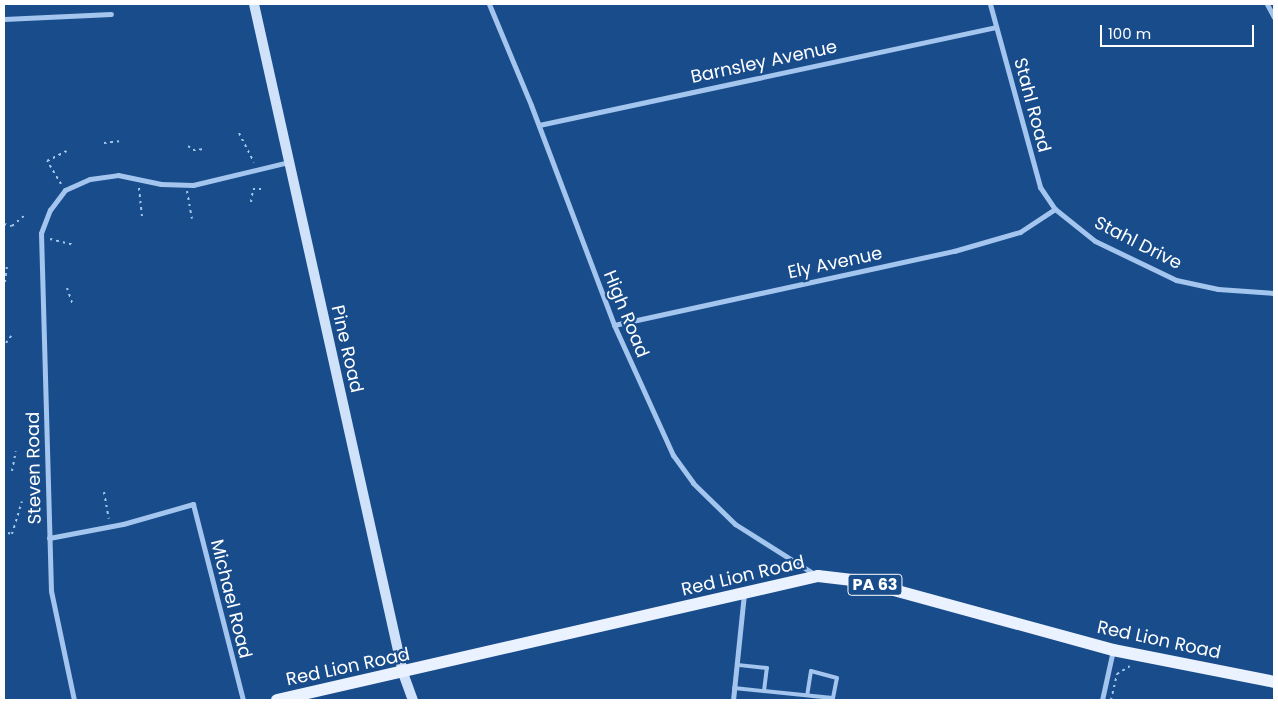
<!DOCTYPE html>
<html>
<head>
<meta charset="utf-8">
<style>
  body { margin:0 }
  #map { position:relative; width:1278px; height:704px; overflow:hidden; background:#194c8b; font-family:Poppins,sans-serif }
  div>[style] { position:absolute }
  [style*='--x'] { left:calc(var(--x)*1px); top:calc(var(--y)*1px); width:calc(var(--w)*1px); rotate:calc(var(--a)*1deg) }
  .path>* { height:2px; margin-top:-1px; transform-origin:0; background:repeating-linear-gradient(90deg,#a3c5ee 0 2.5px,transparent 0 6.5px) }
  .lane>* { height:4px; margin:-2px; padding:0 2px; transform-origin:2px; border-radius:2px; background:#a3c5ee }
  .street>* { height:5px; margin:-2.5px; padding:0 2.5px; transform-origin:2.5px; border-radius:2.5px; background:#a3c5ee }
  .secondary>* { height:10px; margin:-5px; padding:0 5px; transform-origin:5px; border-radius:5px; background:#d0e2fa }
  .primary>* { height:12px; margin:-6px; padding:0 6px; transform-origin:6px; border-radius:6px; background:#eaf2ff }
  span { translate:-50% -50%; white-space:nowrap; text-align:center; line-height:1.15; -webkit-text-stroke:4.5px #194c8b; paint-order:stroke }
  .shield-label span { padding:1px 4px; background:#194c8b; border:1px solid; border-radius:4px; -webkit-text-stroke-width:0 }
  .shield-label { font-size:16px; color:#fff; font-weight:700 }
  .street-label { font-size:18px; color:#fff }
  .frame { position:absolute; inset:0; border:5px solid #fff; pointer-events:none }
  .scale { position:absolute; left:1100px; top:25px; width:154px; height:22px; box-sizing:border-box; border:2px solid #fff; border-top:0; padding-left:6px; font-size:15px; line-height:18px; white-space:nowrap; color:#fff; -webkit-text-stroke:4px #194c8b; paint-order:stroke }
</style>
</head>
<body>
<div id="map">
  <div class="path">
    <i style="--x:239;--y:133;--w:33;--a:63"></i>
    <i style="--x:104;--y:143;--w:17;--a:-7"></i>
    <i style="--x:188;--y:146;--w:6;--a:39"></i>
    <i style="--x:193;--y:150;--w:13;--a:-4"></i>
    <i style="--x:61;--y:184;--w:27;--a:-121"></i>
    <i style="--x:47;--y:161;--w:22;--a:-27"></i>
    <i style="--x:139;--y:188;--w:29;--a:84"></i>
    <i style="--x:187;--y:191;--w:28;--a:80"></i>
    <i style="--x:251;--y:202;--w:13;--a:-81"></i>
    <i style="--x:253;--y:189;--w:8;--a:0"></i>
    <i style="--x:4;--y:224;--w:8;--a:14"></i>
    <i style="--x:12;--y:226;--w:17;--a:-40"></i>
    <i style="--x:50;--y:239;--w:25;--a:14"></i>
    <i style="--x:5;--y:282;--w:17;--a:-83"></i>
    <i style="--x:67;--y:288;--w:18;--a:71"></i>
    <i style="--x:6;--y:343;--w:9;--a:-54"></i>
    <i style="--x:12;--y:471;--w:20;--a:-79"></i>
    <i style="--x:104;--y:492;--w:27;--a:80"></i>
    <i style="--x:8;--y:533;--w:4;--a:14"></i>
    <i style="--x:12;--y:534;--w:34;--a:-73"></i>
    <i style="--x:1111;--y:700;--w:27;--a:-77"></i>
    <i style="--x:1117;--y:674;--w:15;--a:-32"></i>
  </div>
  <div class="lane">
    <i style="--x:734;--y:688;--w:30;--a:6"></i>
    <i style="--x:764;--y:691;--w:23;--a:-83"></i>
    <i style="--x:767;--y:668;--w:30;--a:-174"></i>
    <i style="--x:764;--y:691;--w:69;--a:5.8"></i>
    <i style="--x:833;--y:698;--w:20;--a:-79"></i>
    <i style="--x:837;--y:678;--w:27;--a:-165"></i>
    <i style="--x:811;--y:671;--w:24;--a:99"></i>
  </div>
  <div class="street">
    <i style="--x:489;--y:4;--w:109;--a:67.4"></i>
    <i style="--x:531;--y:105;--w:235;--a:69.3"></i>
    <i style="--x:614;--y:325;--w:143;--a:65.6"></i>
    <i style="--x:673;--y:455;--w:34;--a:54"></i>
    <i style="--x:693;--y:483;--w:59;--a:44.3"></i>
    <i style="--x:735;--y:524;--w:93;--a:32.3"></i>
    <i style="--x:990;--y:4;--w:190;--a:74.7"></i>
    <i style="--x:1040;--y:187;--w:27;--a:56"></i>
    <i style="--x:1055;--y:209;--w:51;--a:38.7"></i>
    <i style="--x:1095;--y:241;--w:90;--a:25.7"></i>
    <i style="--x:1176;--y:280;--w:43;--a:12.1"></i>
    <i style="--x:1218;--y:289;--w:56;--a:4.1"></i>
    <i style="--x:1267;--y:4;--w:15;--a:62"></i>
    <i style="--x:4;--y:19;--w:107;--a:-2.7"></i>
    <i style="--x:539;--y:125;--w:467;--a:-12.1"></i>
    <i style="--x:614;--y:325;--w:348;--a:-12.3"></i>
    <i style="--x:954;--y:251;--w:69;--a:-16.1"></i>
    <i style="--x:1020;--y:232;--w:42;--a:-33.3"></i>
    <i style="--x:49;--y:538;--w:75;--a:-10.7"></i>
    <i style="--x:123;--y:524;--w:73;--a:-15.9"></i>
    <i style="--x:193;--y:504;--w:202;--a:75.7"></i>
    <i style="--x:74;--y:700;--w:111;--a:-101.9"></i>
    <i style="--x:51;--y:591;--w:358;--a:-91.6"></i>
    <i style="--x:41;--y:233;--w:25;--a:-69"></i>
    <i style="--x:50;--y:210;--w:25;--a:-53"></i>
    <i style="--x:65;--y:190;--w:27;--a:-24"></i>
    <i style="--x:90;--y:179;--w:28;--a:-8"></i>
    <i style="--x:118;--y:175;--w:44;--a:11.8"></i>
    <i style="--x:161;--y:184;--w:32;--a:2"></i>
    <i style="--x:193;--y:185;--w:99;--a:-13.5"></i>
    <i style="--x:733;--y:700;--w:107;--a:-84.1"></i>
    <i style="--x:1102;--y:700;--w:51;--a:-77.6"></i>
  </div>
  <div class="secondary">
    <i style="--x:254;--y:4;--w:685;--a:77.44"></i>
    <i style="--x:403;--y:673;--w:29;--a:70"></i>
  </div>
  <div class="primary">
    <i style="--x:277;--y:700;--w:555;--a:-12.91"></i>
    <i style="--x:818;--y:576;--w:43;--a:6.6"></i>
    <i style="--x:861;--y:581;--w:261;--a:15.3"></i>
    <i style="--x:1113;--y:650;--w:164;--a:11.2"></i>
  </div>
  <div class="shield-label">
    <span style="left:875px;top:585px">PA 63</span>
  </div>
  <div class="street-label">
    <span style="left:764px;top:62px;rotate:-12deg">Barnsley Avenue</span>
    <span style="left:1032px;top:105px;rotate:75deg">Stahl Road</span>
    <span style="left:1138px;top:243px;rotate:27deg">Stahl Drive</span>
    <span style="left:835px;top:263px;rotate:-12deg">Ely Avenue</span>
    <span style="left:626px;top:314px;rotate:68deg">High Road</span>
    <span style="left:347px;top:349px;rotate:77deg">Pine Road</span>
    <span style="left:34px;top:468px;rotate:-91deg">Steven Road</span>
    <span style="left:743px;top:576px;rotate:-13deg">Red Lion Road</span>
    <span style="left:231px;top:599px;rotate:76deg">Michael Road</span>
    <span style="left:1159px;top:640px;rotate:12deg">Red Lion Road</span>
    <span style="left:348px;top:667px;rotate:-12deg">Red Lion Road</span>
  </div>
  <div class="frame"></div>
  <div class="scale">100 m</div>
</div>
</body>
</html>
